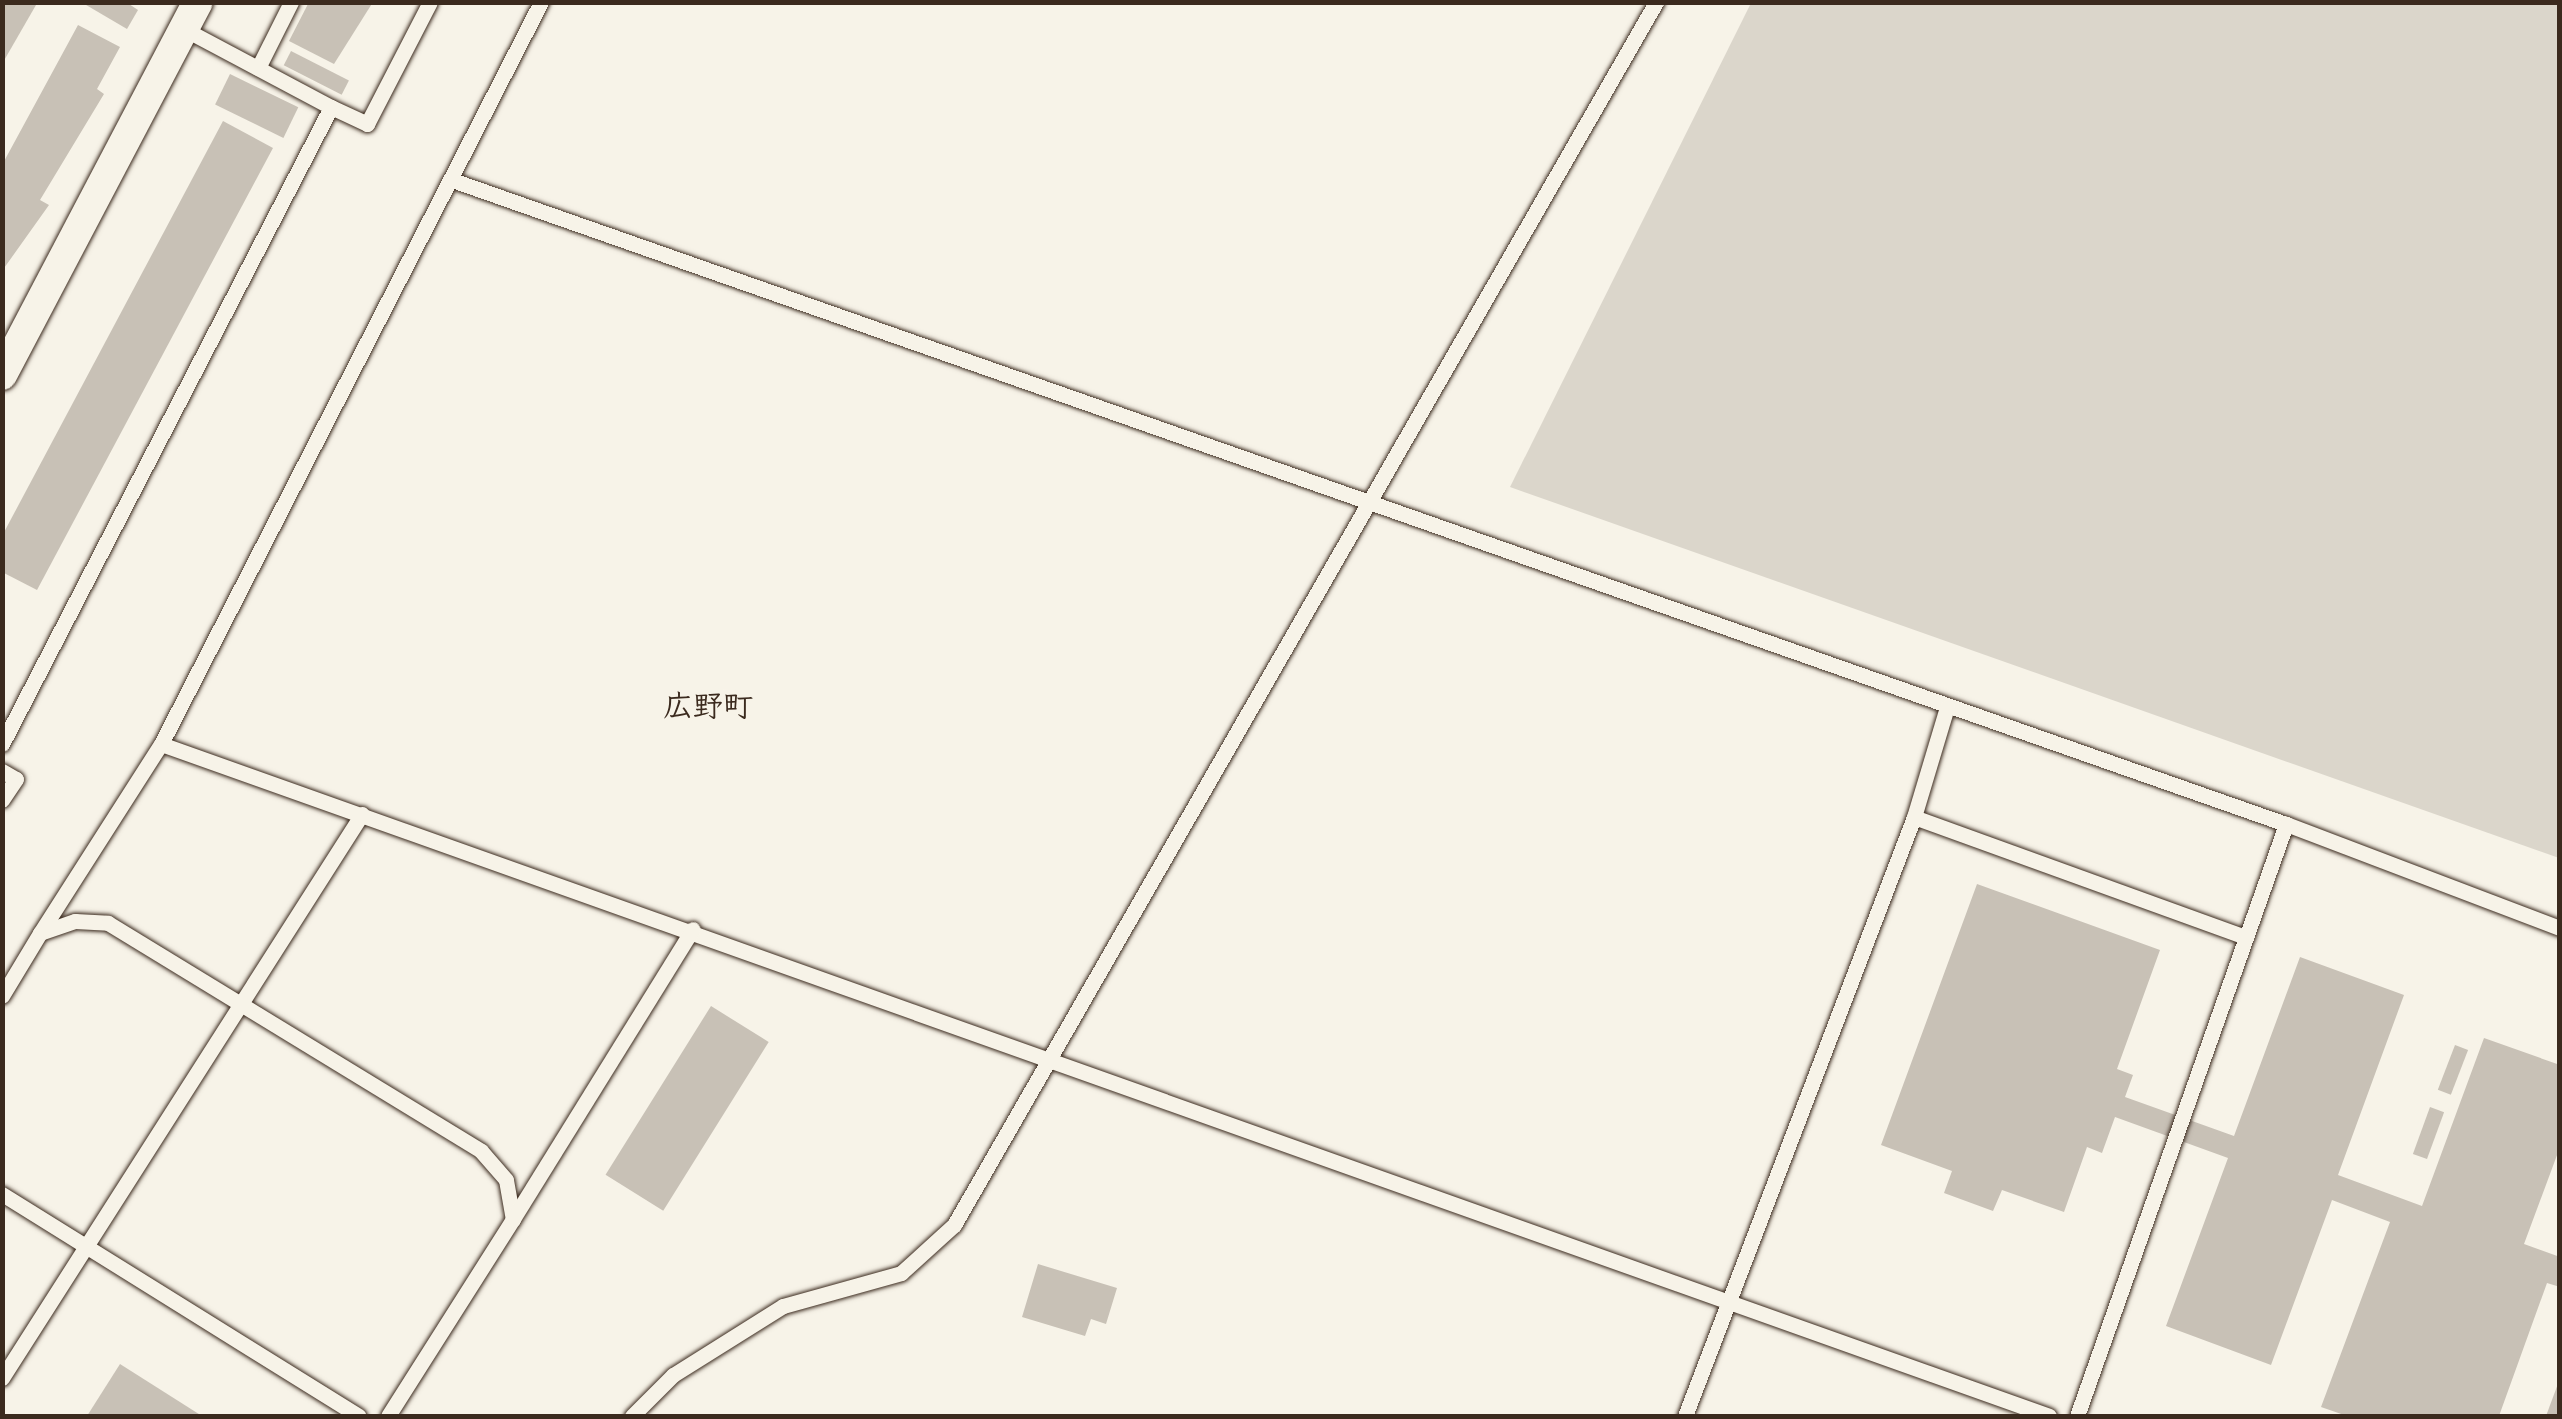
<!DOCTYPE html>
<html>
<head>
<meta charset="utf-8">
<style>
  body { margin:0 }
  #map { position:relative; width:2562px; height:1419px; overflow:hidden; background:#f7f3e8; font-family:"Playpen Sans","Klee One",sans-serif }
  div>[style] { position:absolute }
  [style*='--x'] { left:calc(var(--x)*1px); top:calc(var(--y)*1px); width:calc(var(--w)*1px); rotate:calc(var(--a)*1deg) }
  .green>* { inset:0; background:#dbd6cb }
  .building>* { inset:0; background:#c8c1b6; transform-origin:0 0 }
  .roads { filter:drop-shadow(0 0 2px #3b2a1e) drop-shadow(0 0 2px #3b2a1e) }
  .lane>* { height:15px; margin:-7.5px; padding:0 7.5px; transform-origin:7.5px; border-radius:7.5px; background:#f7f3e8 }
  .street>* { height:30px; margin:-15px; padding:0 15px; transform-origin:15px; border-radius:15px; background:#f7f3e8 }
  span { translate:-50% -50%; white-space:nowrap; text-align:center; line-height:1.15; -webkit-text-stroke:10px #f7f3e8; paint-order:stroke }
  .quarter-label { font-size:30px; color:#3b2a1e; font-weight:700 }
  .frame { position:absolute; inset:0; border:5px solid #3b2a1e; pointer-events:none }
</style>
</head>
<body>
<div id="map">
  <div class="green">
    <i style="clip-path:polygon(1751px 3px,2559px 3px,2559px 858px,1510px 487px)"></i>
  </div>
  <div class="building">
    <i style="clip-path:polygon(2px 2px,36px 5px,2px 64px)"></i>
    <i style="clip-path:polygon(81px 2px,126px 2px,138px 10px,127px 29px)"></i>
    <i style="clip-path:polygon(309px 2px,373px 2px,334px 64px,289px 41px)"></i>
    <i style="clip-path:polygon(78px 25px,120px 47px,97px 89px,104px 94px,40px 200px,49px 205px,2px 271px,2px 165px)"></i>
    <i style="left:291px;top:51px;width:65px;height:16px;rotate:27deg"></i>
    <i style="left:230px;top:74px;width:76px;height:34px;rotate:26deg"></i>
    <i style="clip-path:polygon(223px 121px,273px 148px,37px 590px,2px 572px,2px 536px)"></i>
    <i style="clip-path:polygon(1977px 884px,2160px 950px,2117px 1069px,2133px 1075px,2125px 1097px,2234px 1136px,2300px 957px,2404px 995px,2338px 1175px,2422px 1206px,2484px 1038px,2560px 1065px,2560px 1147px,2524px 1244px,2560px 1257px,2560px 1287px,2547px 1283px,2499px 1416px,2347px 1416px,2321px 1407px,2390px 1222px,2332px 1200px,2271px 1365px,2166px 1326px,2228px 1158px,2115px 1117px,2102px 1153px,2087px 1147px,2064px 1212px,2002px 1190px,1993px 1211px,1944px 1193px,1952px 1171px,1881px 1145px)"></i>
    <i style="left:711px;top:1006px;width:68px;height:199px;rotate:32deg"></i>
    <i style="left:2455px;top:1045px;width:14px;height:48px;rotate:21deg"></i>
    <i style="left:2430px;top:1107px;width:15px;height:50px;rotate:20deg"></i>
    <i style="clip-path:polygon(1038px 1264px,1117px 1288px,1106px 1324px,1091px 1319px,1085px 1336px,1022px 1317px)"></i>
    <i style="clip-path:polygon(120px 1364px,202px 1416px,87px 1416px)"></i>
    <i style="clip-path:polygon(2559px 1381px,2560px 1416px,2546px 1416px)"></i>
  </div>
  <div class="roads">
    <div class="lane">
      <i style="--x:258;--y:68;--w:74;--a:-63.4"></i>
      <i style="--x:331;--y:107;--w:40;--a:25"></i>
      <i style="--x:367;--y:124;--w:137;--a:-62.7"></i>
      <i style="--x:452;--y:180;--w:1944;--a:19.35"></i>
      <i style="--x:2286;--y:824;--w:293;--a:20.8"></i>
      <i style="--x:2;--y:744;--w:717;--a:-62.68"></i>
      <i style="--x:331;--y:107;--w:166;--a:-152"></i>
      <i style="--x:161;--y:744;--w:2004;--a:19.59"></i>
      <i style="--x:2;--y:771;--w:16;--a:30"></i>
      <i style="--x:16;--y:779;--w:25;--a:124"></i>
      <i style="--x:1914;--y:817;--w:353;--a:19.9"></i>
      <i style="--x:40;--y:933;--w:224;--a:-57.4"></i>
      <i style="--x:161;--y:744;--w:834;--a:-62.88"></i>
      <i style="--x:2;--y:996;--w:74;--a:-58.9"></i>
      <i style="--x:40;--y:933;--w:37;--a:-19"></i>
      <i style="--x:75;--y:921;--w:33;--a:3"></i>
      <i style="--x:108;--y:923;--w:437;--a:31.4"></i>
      <i style="--x:481;--y:1151;--w:38;--a:49"></i>
      <i style="--x:506;--y:1180;--w:40;--a:80"></i>
      <i style="--x:513;--y:1219;--w:233;--a:122.4"></i>
      <i style="--x:2;--y:1194;--w:420;--a:31.9"></i>
      <i style="--x:513;--y:1219;--w:341;--a:-58.2"></i>
      <i style="--x:2;--y:1378;--w:669;--a:-57.45"></i>
      <i style="--x:632;--y:1416;--w:58;--a:-45"></i>
      <i style="--x:673;--y:1375;--w:130;--a:-32.1"></i>
      <i style="--x:783;--y:1306;--w:123;--a:-15.6"></i>
      <i style="--x:901;--y:1273;--w:72;--a:-42.2"></i>
      <i style="--x:954;--y:1225;--w:1410;--a:-60.14"></i>
      <i style="--x:1685;--y:1416;--w:641;--a:-69.08"></i>
      <i style="--x:1914;--y:817;--w:115;--a:-73.3"></i>
      <i style="--x:2077;--y:1416;--w:628;--a:-70.55"></i>
    </div>
    <div class="street">
      <i style="--x:2;--y:375;--w:421;--a:-62.3"></i>
    </div>
  </div>
  <div class="quarter-label">
    <span style="left:708px;top:704px">広野町</span>
  </div>
  <div class="frame"></div>
</div>
</body>
</html>
